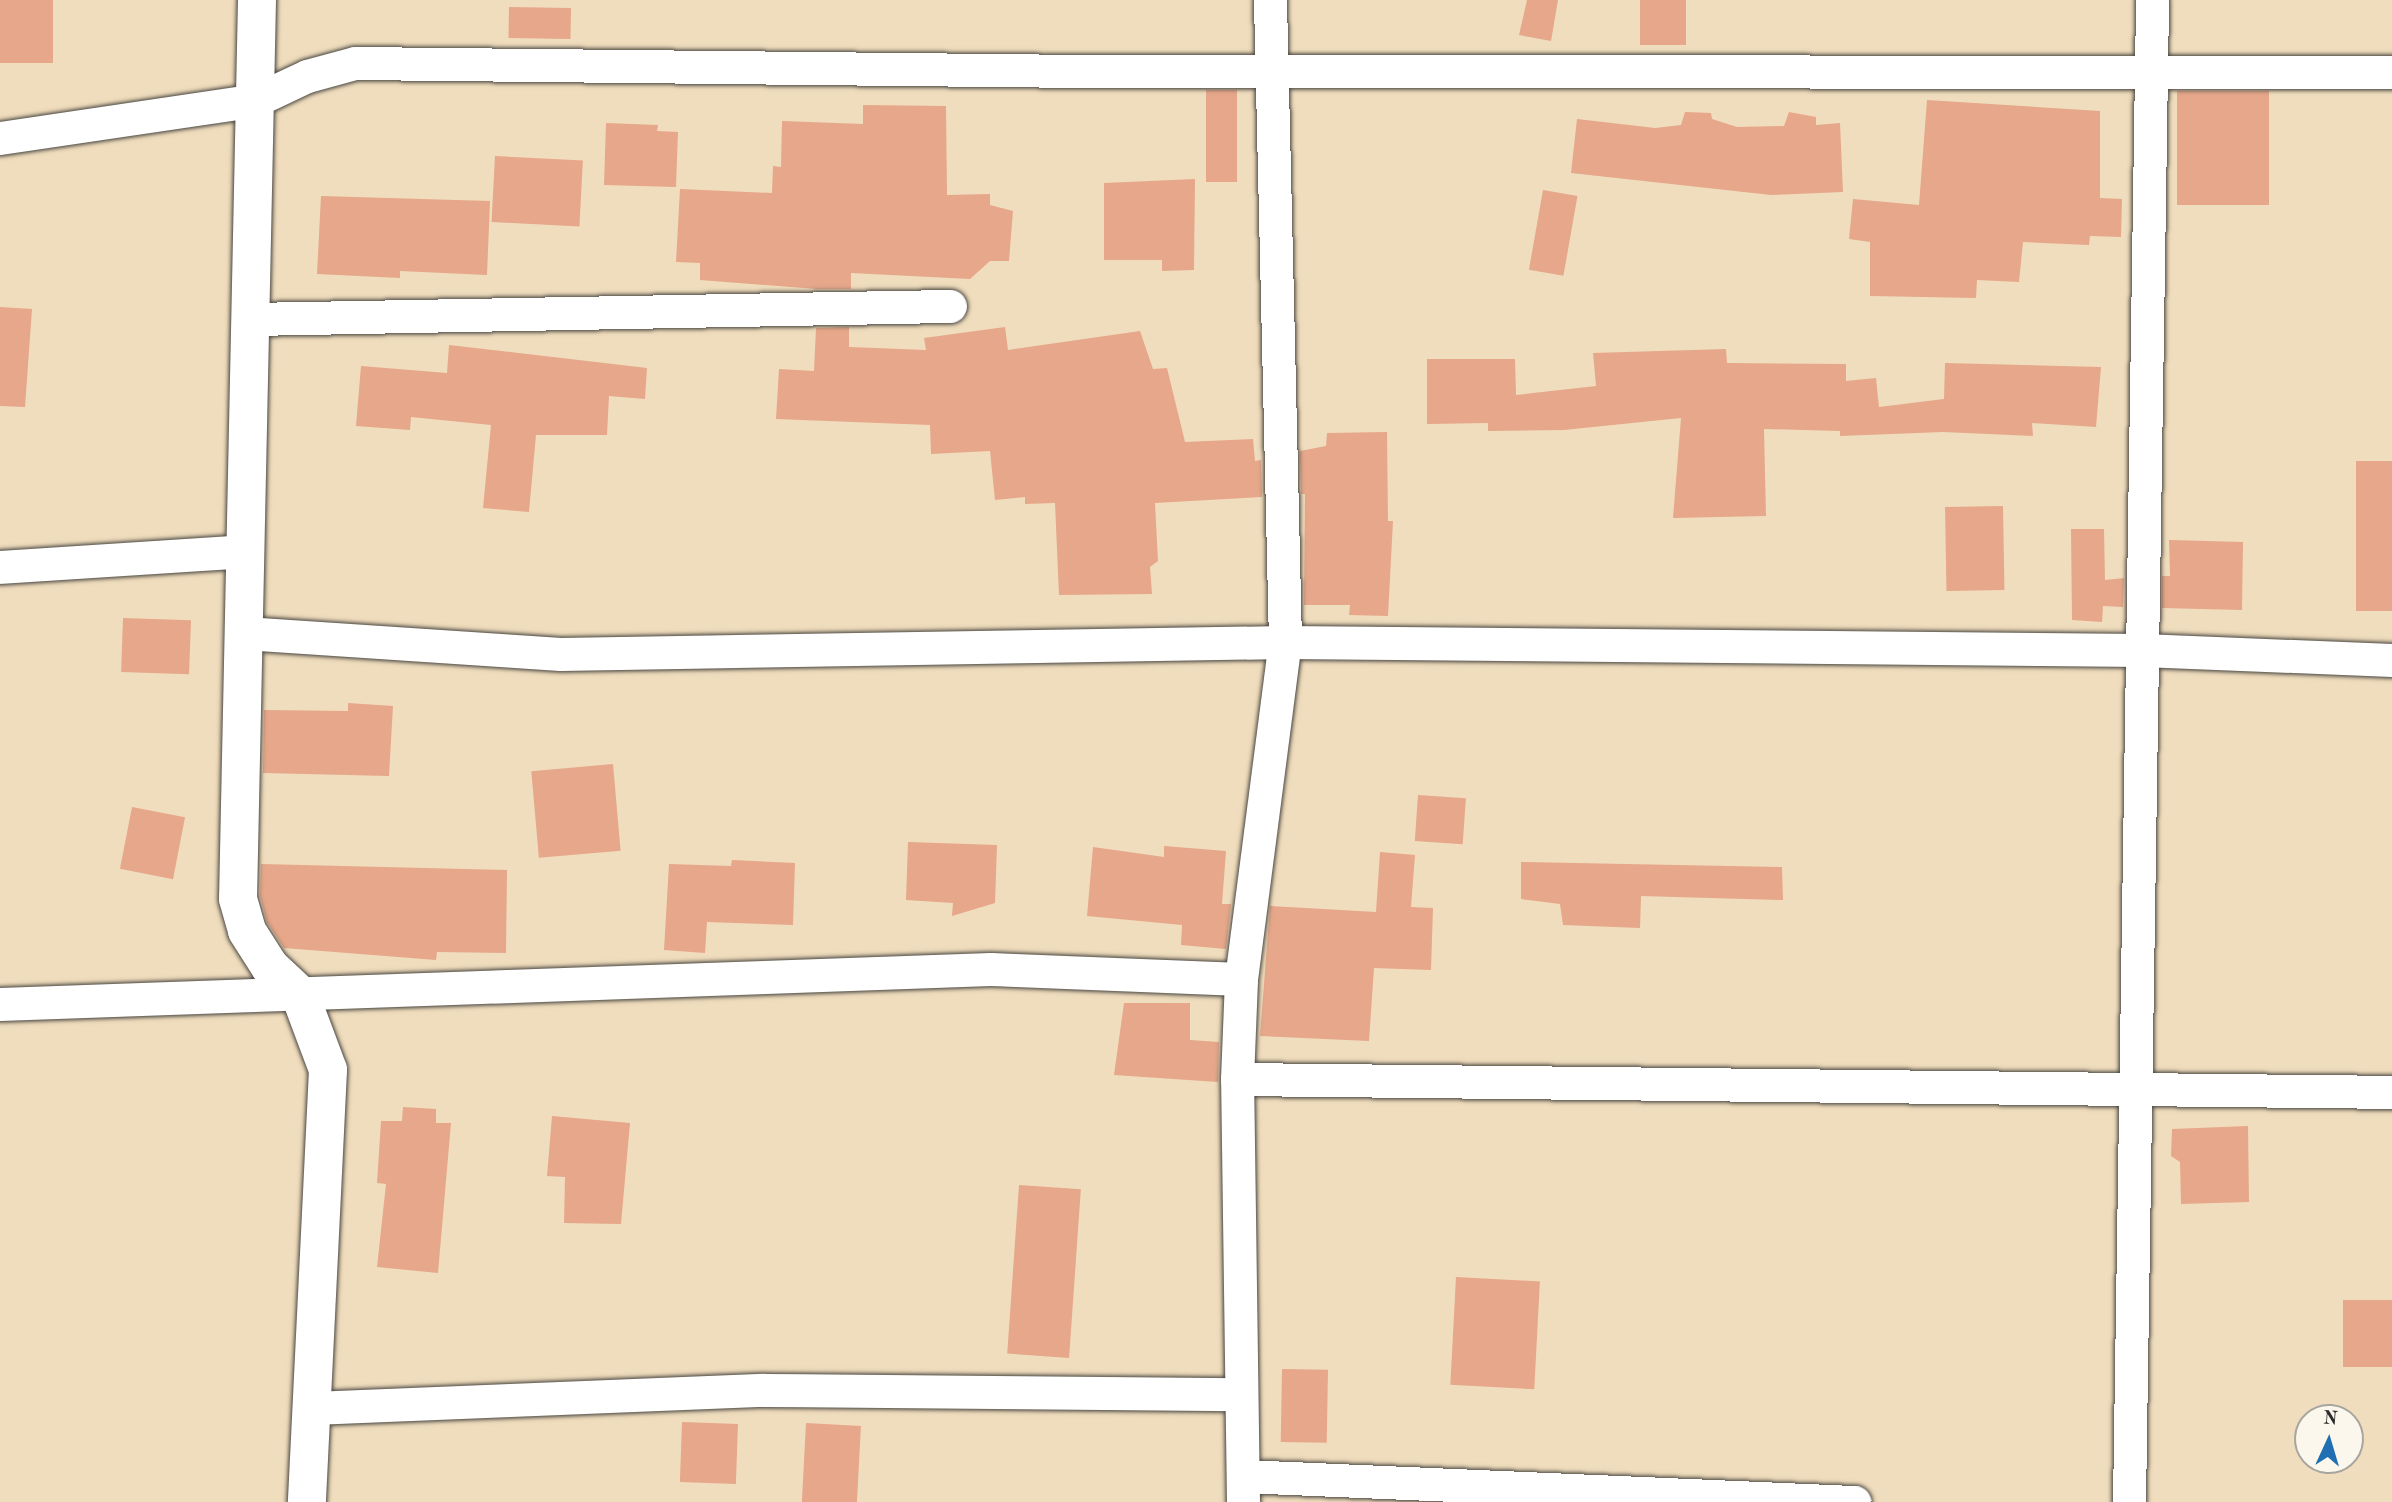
<!DOCTYPE html>
<html>
<head>
<meta charset="utf-8">
<style>
  body { margin:0 }
  #map { position:relative; width:2392px; height:1502px; overflow:hidden; background:#f0ddbd; font-family:"Old Standard TT",serif }
  div>[style] { position:absolute }
  [style*='--x'] { left:calc(var(--x)*1px); top:calc(var(--y)*1px); width:calc(var(--w)*1px); rotate:calc(var(--a)*1deg) }
  .building>* { inset:0; background:#e6a78a; transform-origin:0 0 }
  .roads { filter:drop-shadow(0 0 2px #494641) drop-shadow(0 0 2px #494641) }
  .minor>* { height:33px; margin:-16.5px; padding:0 16.5px; transform-origin:16.5px; border-radius:16.5px; background:#fff }
  .tertiary>* { height:38px; margin:-19px; padding:0 19px; transform-origin:19px; border-radius:19px; background:#fff }
  span { translate:-50% -50%; white-space:nowrap; text-align:center; line-height:1.15; -webkit-text-stroke:6px #fbf7ec; paint-order:stroke }
  .north { position:absolute; left:2294px; top:1404px; width:70px; height:70px; box-sizing:border-box; background:#fbf7ec; border:2px solid #a8a59f; border-radius:50%; rotate:4deg; font-size:19px; font-weight:700; line-height:28px; text-align:center; color:#2b2b2b }
  .north::after { content:''; display:block; margin:auto; width:24px; height:32px; background:#1f6fb2; clip-path:polygon(50% 0,100% 100%,50% 72%,0 100%) }
</style>
</head>
<body>
<div id="map">
  <div class="building">
    <i style="left:0;top:0;width:53px;height:63px"></i>
    <i style="clip-path:polygon(1527px 0,1558px 0,1551px 41px,1519px 35px)"></i>
    <i style="left:1640px;top:0;width:46px;height:45px"></i>
    <i style="left:509px;top:7px;width:62px;height:31px;rotate:1deg"></i>
    <i style="left:1206px;top:90px;width:31px;height:92px"></i>
    <i style="left:2177px;top:91px;width:92px;height:114px"></i>
    <i style="clip-path:polygon(1927px 100px,2100px 111px,2100px 198px,2122px 199px,2121px 237px,2090px 236px,2089px 245px,2023px 242px,2019px 282px,1977px 280px,1976px 298px,1870px 296px,1870px 242px,1849px 239px,1853px 199px,1919px 205px)"></i>
    <i style="clip-path:polygon(863px 105px,946px 106px,947px 195px,990px 194px,990px 205px,1013px 211px,1009px 261px,990px 261px,970px 279px,851px 273px,851px 289px,817px 289px,700px 280px,700px 263px,676px 262px,680px 189px,772px 193px,773px 166px,781px 167px,782px 121px,863px 124px)"></i>
    <i style="clip-path:polygon(1685px 112px,1711px 113px,1712px 119px,1737px 127px,1784px 126px,1789px 112px,1816px 117px,1816px 125px,1840px 123px,1843px 192px,1771px 195px,1571px 173px,1577px 119px,1655px 128px,1681px 125px)"></i>
    <i style="clip-path:polygon(606px 123px,658px 125px,657px 131px,678px 132px,676px 187px,604px 185px)"></i>
    <i style="left:495px;top:156px;width:88px;height:66px;rotate:3deg"></i>
    <i style="clip-path:polygon(1195px 179px,1194px 270px,1162px 271px,1162px 260px,1104px 260px,1104px 183px)"></i>
    <i style="left:1543px;top:190px;width:35px;height:81px;rotate:10deg"></i>
    <i style="clip-path:polygon(321px 196px,490px 201px,487px 275px,400px 271px,400px 278px,317px 274px)"></i>
    <i style="clip-path:polygon(0 307px,32px 309px,25px 407px,0 406px)"></i>
    <i style="clip-path:polygon(849px 327px,849px 347px,926px 350px,924px 338px,1005px 327px,1008px 350px,1140px 331px,1153px 369px,1167px 368px,1185px 442px,1253px 439px,1255px 461px,1261px 460px,1262px 497px,1155px 503px,1158px 561px,1150px 567px,1152px 594px,1059px 595px,1055px 503px,1025px 504px,1025px 497px,995px 500px,990px 451px,931px 454px,930px 425px,776px 419px,779px 369px,814px 371px,816px 328px)"></i>
    <i style="clip-path:polygon(449px 345px,647px 368px,645px 399px,609px 396px,607px 435px,536px 435px,529px 512px,483px 508px,491px 425px,411px 417px,410px 430px,356px 426px,361px 366px,447px 373px)"></i>
    <i style="clip-path:polygon(1726px 349px,1727px 363px,1846px 364px,1846px 381px,1876px 378px,1879px 407px,1944px 399px,1945px 363px,2101px 367px,2096px 427px,2032px 423px,2033px 436px,1943px 432px,1840px 436px,1840px 431px,1764px 429px,1766px 516px,1673px 518px,1681px 418px,1564px 430px,1488px 431px,1488px 423px,1427px 424px,1427px 359px,1515px 359px,1516px 395px,1596px 386px,1593px 353px)"></i>
    <i style="clip-path:polygon(1387px 432px,1388px 521px,1393px 521px,1388px 616px,1349px 615px,1350px 605px,1304px 605px,1305px 494px,1301px 494px,1300px 451px,1326px 446px,1327px 433px)"></i>
    <i style="left:2392px;top:461px;width:150px;height:36px;rotate:90deg"></i>
    <i style="left:2003px;top:506px;width:84px;height:58px;rotate:89deg"></i>
    <i style="clip-path:polygon(2071px 529px,2104px 529px,2105px 580px,2124px 578px,2123px 607px,2103px 606px,2102px 622px,2072px 620px)"></i>
    <i style="clip-path:polygon(2169px 540px,2243px 542px,2242px 610px,2162px 608px,2162px 576px,2170px 576px)"></i>
    <i style="left:123px;top:618px;width:68px;height:54px;rotate:2deg"></i>
    <i style="clip-path:polygon(348px 703px,393px 706px,389px 776px,263px 773px,264px 710px,348px 711px)"></i>
    <i style="left:613px;top:764px;width:87px;height:82px;rotate:85deg"></i>
    <i style="left:1418px;top:795px;width:48px;height:46px;rotate:4deg"></i>
    <i style="left:132px;top:807px;width:54px;height:63px;rotate:11deg"></i>
    <i style="clip-path:polygon(908px 842px,997px 845px,995px 903px,952px 916px,953px 903px,906px 900px)"></i>
    <i style="clip-path:polygon(1164px 846px,1226px 851px,1222px 904px,1231px 904px,1226px 949px,1181px 945px,1182px 925px,1087px 916px,1093px 847px,1164px 857px)"></i>
    <i style="clip-path:polygon(1380px 852px,1415px 855px,1411px 907px,1433px 908px,1431px 970px,1374px 968px,1369px 1041px,1260px 1036px,1270px 906px,1376px 912px)"></i>
    <i style="clip-path:polygon(732px 860px,795px 863px,793px 925px,707px 922px,705px 953px,664px 950px,669px 864px,731px 866px)"></i>
    <i style="clip-path:polygon(1521px 862px,1782px 867px,1783px 900px,1641px 896px,1640px 928px,1563px 925px,1560px 904px,1521px 899px)"></i>
    <i style="clip-path:polygon(261px 864px,507px 870px,506px 953px,437px 952px,436px 960px,284px 948px,267px 922px,260px 896px)"></i>
    <i style="clip-path:polygon(1124px 1003px,1190px 1003px,1190px 1040px,1219px 1042px,1218px 1082px,1114px 1075px)"></i>
    <i style="clip-path:polygon(403px 1107px,436px 1109px,436px 1123px,451px 1123px,438px 1273px,377px 1267px,386px 1184px,377px 1183px,381px 1121px,402px 1121px)"></i>
    <i style="clip-path:polygon(552px 1116px,630px 1123px,621px 1224px,564px 1223px,565px 1177px,547px 1176px)"></i>
    <i style="clip-path:polygon(2248px 1126px,2249px 1202px,2181px 1204px,2180px 1162px,2171px 1156px,2172px 1129px)"></i>
    <i style="left:1019px;top:1185px;width:62px;height:169px;rotate:4deg"></i>
    <i style="left:1456px;top:1277px;width:84px;height:108px;rotate:3deg"></i>
    <i style="left:2343px;top:1300px;width:49px;height:67px"></i>
    <i style="left:1282px;top:1369px;width:46px;height:73px;rotate:1deg"></i>
    <i style="left:682px;top:1422px;width:56px;height:60px;rotate:2deg"></i>
    <i style="left:806px;top:1423px;width:55px;height:79px;rotate:3deg"></i>
  </div>
  <div class="roads">
    <div class="minor">
      <i style="--x:0;--y:138;--w:259;--a:-8.4"></i>
      <i style="--x:256;--y:100;--w:56;--a:-25.2"></i>
      <i style="--x:307;--y:76;--w:50;--a:-15.2"></i>
      <i style="--x:355;--y:63;--w:728;--a:0.63"></i>
      <i style="--x:1083;--y:71;--w:1309;--a:0.04"></i>
      <i style="--x:251;--y:319;--w:699;--a:-1.07"></i>
      <i style="--x:0;--y:567;--w:247;--a:-3.7"></i>
      <i style="--x:244;--y:633;--w:317;--a:3.8"></i>
      <i style="--x:560;--y:654;--w:725;--a:-0.95"></i>
      <i style="--x:1285;--y:642;--w:857;--a:0.53"></i>
      <i style="--x:2142;--y:650;--w:250;--a:2.3"></i>
      <i style="--x:0;--y:1004;--w:991;--a:-2.02"></i>
      <i style="--x:990;--y:969;--w:251;--a:2.3"></i>
      <i style="--x:1237;--y:1079;--w:1155;--a:0.64"></i>
      <i style="--x:312;--y:1408;--w:452;--a:-2.3"></i>
      <i style="--x:764;--y:1390;--w:476;--a:0.5"></i>
      <i style="--x:1243;--y:1476;--w:612;--a:2.44"></i>
      <i style="--x:1243;--y:1502;--w:423;--a:-90.8"></i>
      <i style="--x:1237;--y:1079;--w:100;--a:-87.7"></i>
      <i style="--x:1241;--y:979;--w:340;--a:-82.6"></i>
      <i style="--x:1285;--y:642;--w:642;--a:-91.34"></i>
      <i style="--x:2129;--y:1502;--w:1502;--a:-89.12"></i>
    </div>
    <div class="tertiary">
      <i style="--x:257;--y:0;--w:899;--a:91.21"></i>
      <i style="--x:238;--y:899;--w:33;--a:74"></i>
      <i style="--x:247;--y:931;--w:43;--a:57.4"></i>
      <i style="--x:270;--y:967;--w:41;--a:43"></i>
      <i style="--x:300;--y:995;--w:80;--a:69.5"></i>
      <i style="--x:328;--y:1070;--w:433;--a:92.8"></i>
    </div>
  </div>
  <div class="north">N</div>
</div>
</body>
</html>
